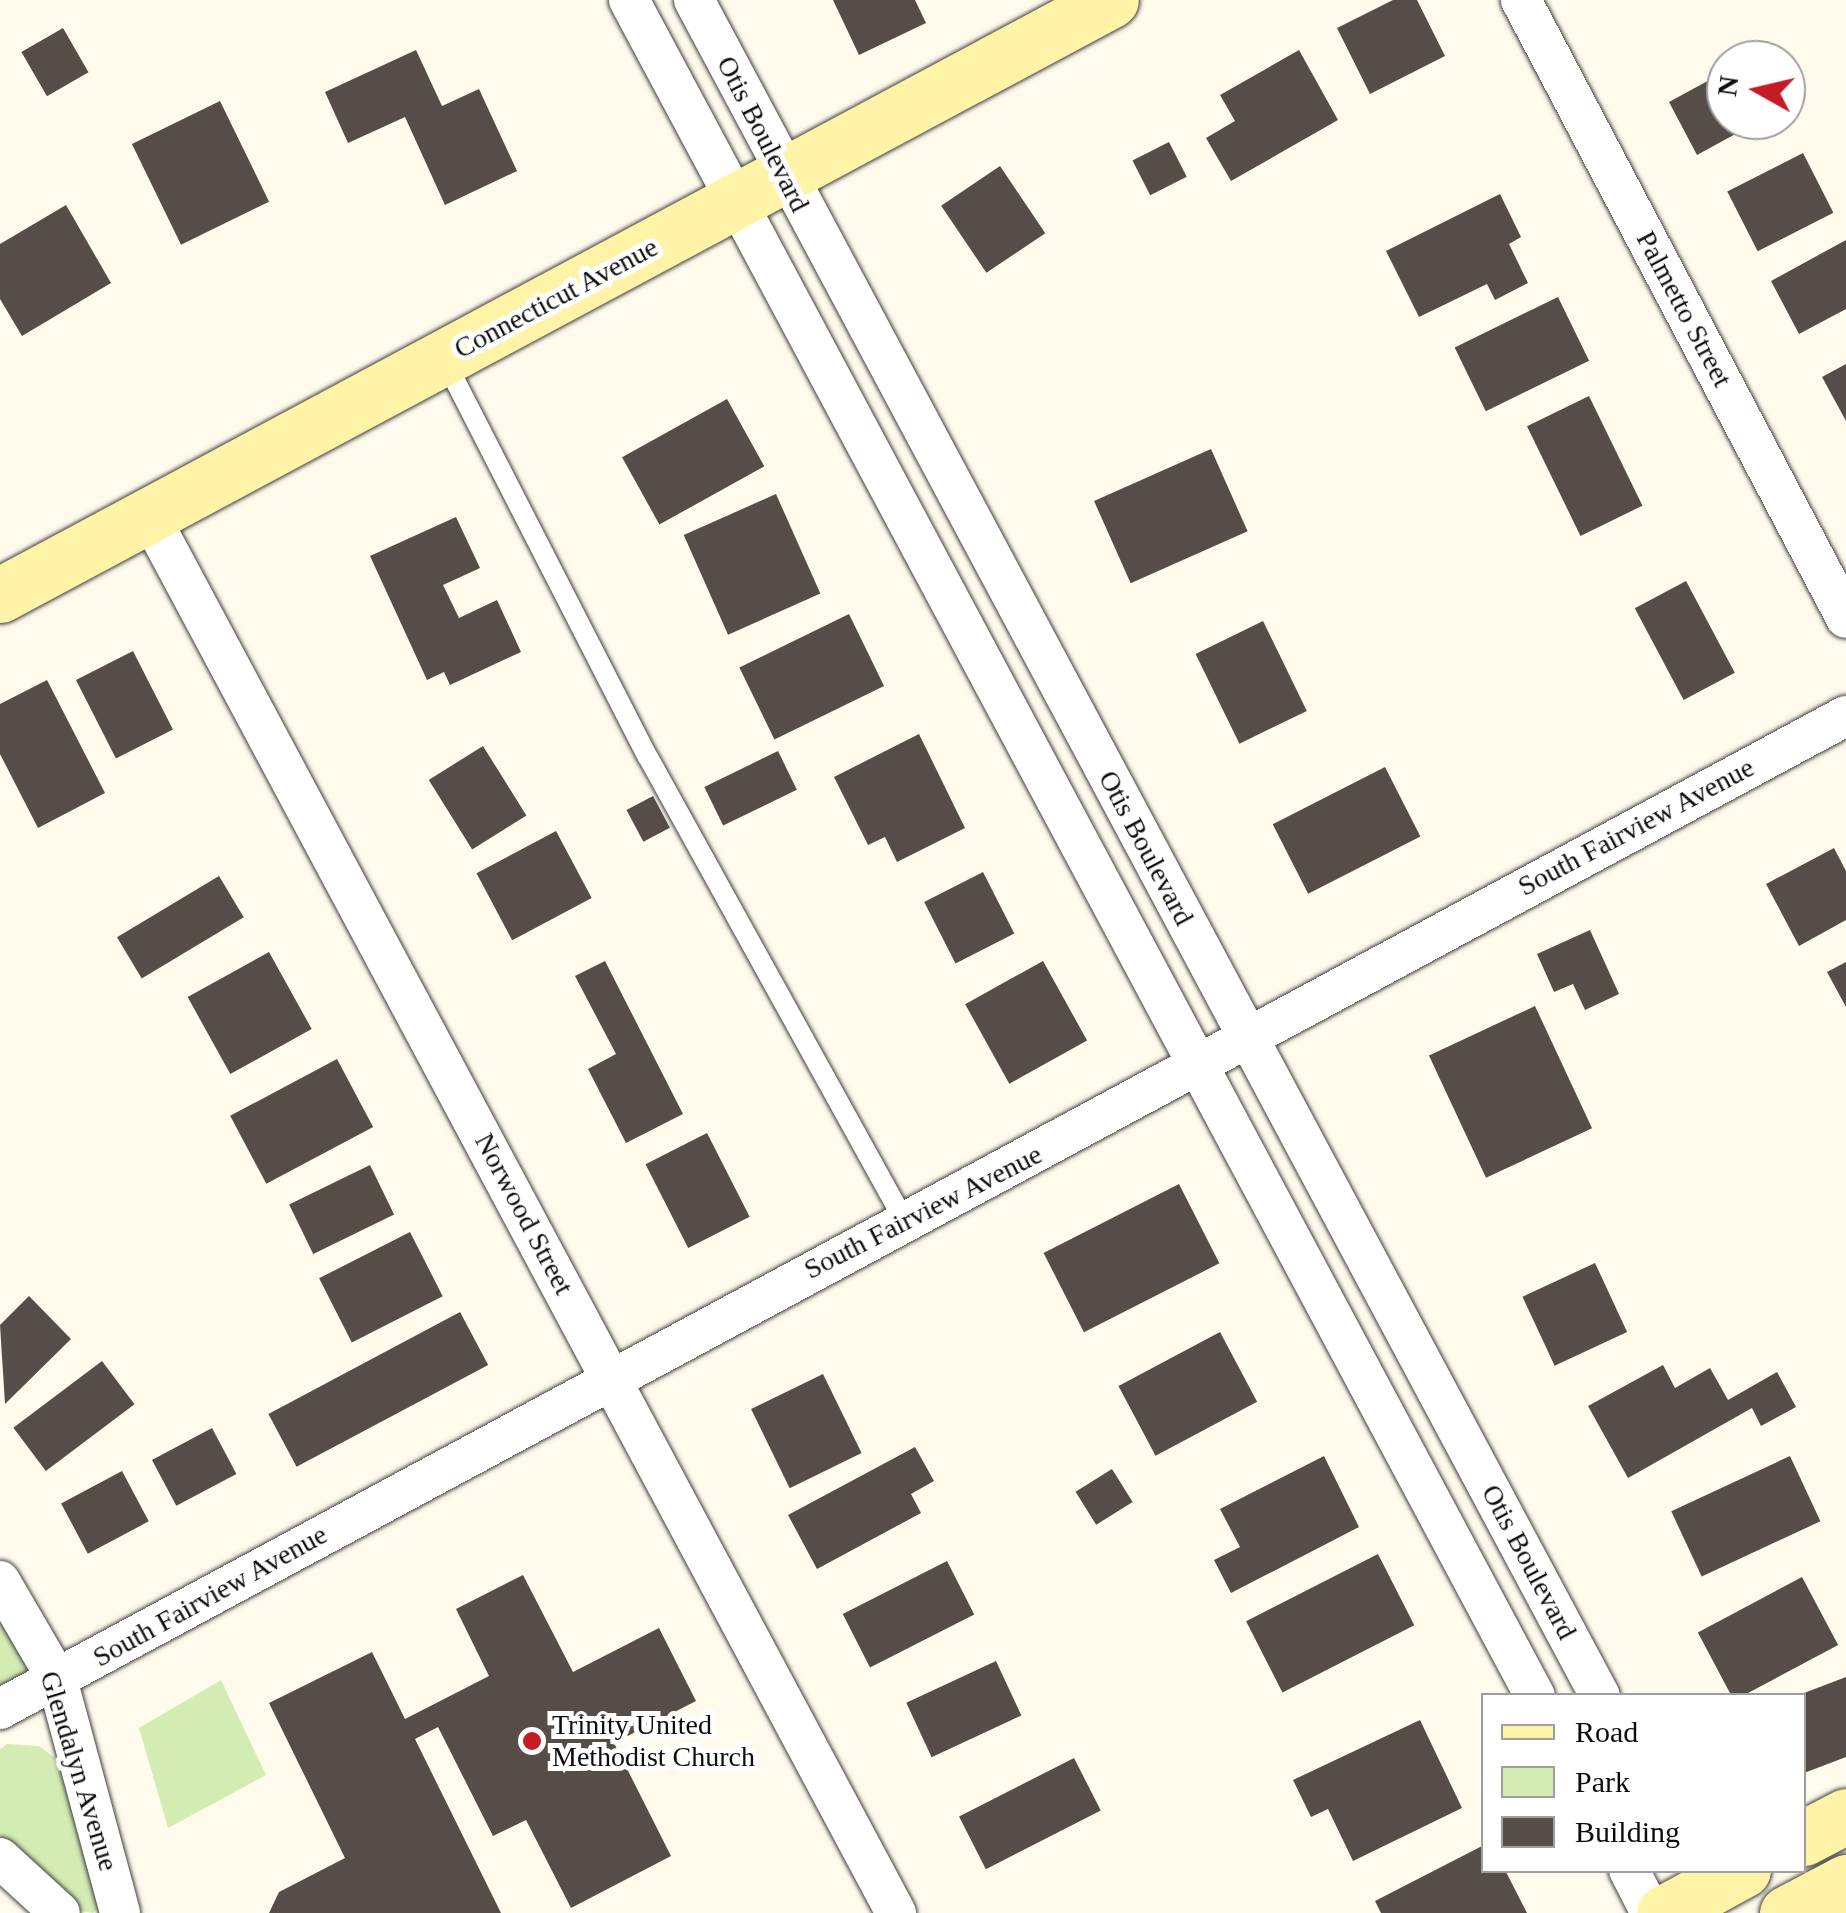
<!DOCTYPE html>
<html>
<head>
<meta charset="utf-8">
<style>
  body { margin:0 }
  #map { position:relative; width:1846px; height:1913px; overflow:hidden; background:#fffbec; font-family:Georgia,serif }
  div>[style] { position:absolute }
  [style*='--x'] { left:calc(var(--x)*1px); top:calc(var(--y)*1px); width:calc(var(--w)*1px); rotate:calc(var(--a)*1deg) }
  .green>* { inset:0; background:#d2ecb3 }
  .building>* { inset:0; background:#564d48; transform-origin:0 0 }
  .roads { filter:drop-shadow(0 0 2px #3f3f3f) drop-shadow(0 0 2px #3f3f3f) }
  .lane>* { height:20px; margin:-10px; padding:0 10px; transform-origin:10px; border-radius:10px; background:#fff }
  .street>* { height:40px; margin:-20px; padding:0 20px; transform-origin:20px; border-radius:20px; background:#fff }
  .secondary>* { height:55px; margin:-27.5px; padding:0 27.5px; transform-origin:27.5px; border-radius:27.5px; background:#fff3a7 }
  .dots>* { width:28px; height:28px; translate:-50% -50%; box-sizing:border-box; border:5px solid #fff; border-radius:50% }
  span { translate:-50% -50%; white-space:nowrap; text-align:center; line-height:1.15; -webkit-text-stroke:10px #fff; paint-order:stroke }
  .street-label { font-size:28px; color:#0c0c0c }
  .poi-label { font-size:28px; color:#0c0c0c }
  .left { translate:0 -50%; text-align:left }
  .legend { position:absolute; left:1481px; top:1693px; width:325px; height:180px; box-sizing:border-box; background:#fff; border:2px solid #9e9e9e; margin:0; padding:12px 18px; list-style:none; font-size:30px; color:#0c0c0c }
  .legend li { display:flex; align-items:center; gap:20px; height:50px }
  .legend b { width:50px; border:2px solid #9e9e9e }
  .north { position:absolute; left:1706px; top:40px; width:100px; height:100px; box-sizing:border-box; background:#fff; border:2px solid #9e9e9e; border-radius:50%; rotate:278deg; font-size:28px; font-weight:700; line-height:40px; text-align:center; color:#0c0c0c }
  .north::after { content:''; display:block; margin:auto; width:35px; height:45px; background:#c61b27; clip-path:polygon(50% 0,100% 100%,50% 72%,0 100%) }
</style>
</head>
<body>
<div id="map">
  <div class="green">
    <i style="clip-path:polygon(0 1581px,57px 1679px,0 1709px)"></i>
    <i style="clip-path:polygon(221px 1680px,266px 1775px,168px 1828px,139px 1728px)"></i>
    <i style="clip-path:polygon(7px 1744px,39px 1746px,62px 1763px,102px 1905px,93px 1913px,81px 1911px,0 1835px,0 1749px)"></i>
  </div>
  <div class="building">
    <i style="clip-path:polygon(833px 0,915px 0,926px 23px,859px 55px)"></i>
    <i style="clip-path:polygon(1393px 0,1417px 0,1445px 56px,1370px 94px,1337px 28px)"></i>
    <i style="left:63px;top:28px;width:51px;height:48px;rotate:60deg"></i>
    <i style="clip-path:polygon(416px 50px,442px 106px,479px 89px,517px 171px,445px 205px,405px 117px,348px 143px,325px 92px)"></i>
    <i style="clip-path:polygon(1299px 50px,1338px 120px,1231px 181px,1206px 138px,1235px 121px,1220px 95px)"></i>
    <i style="clip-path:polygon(1726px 71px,1726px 120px,1761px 120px,1697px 155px,1669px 102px)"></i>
    <i style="left:220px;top:101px;width:112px;height:98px;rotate:64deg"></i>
    <i style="left:1169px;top:142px;width:39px;height:41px;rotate:63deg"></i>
    <i style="left:1803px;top:153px;width:67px;height:85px;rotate:63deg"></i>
    <i style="left:1000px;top:166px;width:81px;height:71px;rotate:56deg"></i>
    <i style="clip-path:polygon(1500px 194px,1521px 237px,1509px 244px,1528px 283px,1495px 300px,1487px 284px,1419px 317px,1386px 251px)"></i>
    <i style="clip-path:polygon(66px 205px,111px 283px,22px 336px,0 299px,0 244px)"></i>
    <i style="clip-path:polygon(1846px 240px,1846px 309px,1799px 334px,1771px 281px)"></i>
    <i style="left:1558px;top:297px;width:71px;height:115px;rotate:64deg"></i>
    <i style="clip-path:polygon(1846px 364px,1846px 421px,1822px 377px)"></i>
    <i style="left:1589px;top:396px;width:122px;height:69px;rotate:64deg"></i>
    <i style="left:727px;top:399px;width:77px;height:120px;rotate:61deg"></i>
    <i style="left:1211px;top:449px;width:90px;height:128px;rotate:66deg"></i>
    <i style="left:776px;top:494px;width:109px;height:101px;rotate:66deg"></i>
    <i style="clip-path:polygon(456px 517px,480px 568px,443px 585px,459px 618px,497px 600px,521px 652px,450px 685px,444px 672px,427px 680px,370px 556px)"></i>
    <i style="left:1686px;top:581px;width:104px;height:58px;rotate:62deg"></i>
    <i style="left:849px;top:614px;width:80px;height:122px;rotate:64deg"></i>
    <i style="left:1263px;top:621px;width:100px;height:75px;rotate:64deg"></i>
    <i style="left:133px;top:651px;width:88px;height:64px;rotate:63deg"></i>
    <i style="clip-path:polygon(47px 680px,105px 793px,38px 828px,0 754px,0 704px)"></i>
    <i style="clip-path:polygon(919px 734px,965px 828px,897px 862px,885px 837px,868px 845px,834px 777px)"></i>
    <i style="left:483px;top:746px;width:82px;height:64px;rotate:58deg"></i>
    <i style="left:778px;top:751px;width:43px;height:82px;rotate:64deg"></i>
    <i style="left:1385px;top:767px;width:78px;height:126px;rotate:63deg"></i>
    <i style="left:653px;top:796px;width:36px;height:30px;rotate:62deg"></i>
    <i style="left:556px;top:831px;width:76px;height:90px;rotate:62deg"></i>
    <i style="clip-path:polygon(1834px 848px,1846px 871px,1846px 920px,1799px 946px,1766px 884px)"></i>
    <i style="left:983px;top:872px;width:69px;height:66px;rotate:63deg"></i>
    <i style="left:219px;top:876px;width:48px;height:119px;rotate:59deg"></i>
    <i style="clip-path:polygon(1590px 930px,1619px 994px,1585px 1010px,1573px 984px,1554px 992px,1537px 954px)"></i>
    <i style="left:269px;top:952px;width:88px;height:93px;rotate:61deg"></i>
    <i style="clip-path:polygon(605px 961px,683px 1114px,626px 1143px,588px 1069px,616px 1054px,575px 976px)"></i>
    <i style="left:1043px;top:961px;width:91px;height:89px;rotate:61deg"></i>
    <i style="clip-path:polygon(1846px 962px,1846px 1007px,1827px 972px)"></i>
    <i style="left:1535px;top:1006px;width:135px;height:117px;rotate:65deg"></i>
    <i style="left:337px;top:1059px;width:77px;height:121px;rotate:62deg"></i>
    <i style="left:707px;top:1133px;width:94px;height:69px;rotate:63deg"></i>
    <i style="left:370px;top:1165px;width:55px;height:90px;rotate:64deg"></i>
    <i style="left:1179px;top:1184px;width:89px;height:152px;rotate:63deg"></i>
    <i style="left:410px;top:1232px;width:72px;height:102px;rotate:63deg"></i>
    <i style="left:1595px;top:1263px;width:76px;height:80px;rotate:65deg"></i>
    <i style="clip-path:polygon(29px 1296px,71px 1339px,5px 1404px,0 1325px)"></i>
    <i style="left:460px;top:1312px;width:60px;height:217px;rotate:62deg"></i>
    <i style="left:1220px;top:1332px;width:79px;height:115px;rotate:62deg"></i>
    <i style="left:102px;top:1361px;width:54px;height:111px;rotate:53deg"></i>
    <i style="clip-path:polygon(1663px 1365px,1675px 1388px,1710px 1368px,1728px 1400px,1777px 1372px,1796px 1407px,1761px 1426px,1752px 1408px,1628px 1478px,1588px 1406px)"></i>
    <i style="left:823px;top:1374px;width:88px;height:80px;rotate:64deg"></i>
    <i style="left:212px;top:1428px;width:52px;height:68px;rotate:62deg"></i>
    <i style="clip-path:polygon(915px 1447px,934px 1481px,911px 1494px,921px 1513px,817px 1569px,788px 1515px)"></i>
    <i style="clip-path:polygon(1324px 1456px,1359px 1527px,1231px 1593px,1214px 1560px,1240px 1547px,1220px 1509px)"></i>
    <i style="left:1790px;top:1456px;width:72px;height:131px;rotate:65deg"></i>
    <i style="left:1112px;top:1469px;width:39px;height:43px;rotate:58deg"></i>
    <i style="left:122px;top:1471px;width:57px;height:69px;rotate:62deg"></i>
    <i style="left:1378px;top:1554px;width:80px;height:148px;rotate:63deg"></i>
    <i style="left:947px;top:1561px;width:60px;height:117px;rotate:63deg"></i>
    <i style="clip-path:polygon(523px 1575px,573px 1672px,659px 1628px,696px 1701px,614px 1743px,671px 1856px,571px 1908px,526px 1820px,493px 1836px,438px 1727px,415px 1739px,501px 1913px,269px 1913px,279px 1892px,345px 1858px,269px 1703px,372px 1652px,405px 1719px,489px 1676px,456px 1609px)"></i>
    <i style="left:1802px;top:1577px;width:77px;height:118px;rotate:62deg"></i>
    <i style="left:996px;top:1661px;width:60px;height:99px;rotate:65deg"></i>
    <i style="clip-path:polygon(1846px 1677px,1846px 1757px,1804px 1773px,1804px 1693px)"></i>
    <i style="clip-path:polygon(1420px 1720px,1462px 1808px,1353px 1861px,1328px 1809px,1311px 1817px,1293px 1780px)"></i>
    <i style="left:1074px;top:1758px;width:59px;height:129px;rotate:63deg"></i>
    <i style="clip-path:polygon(1484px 1845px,1484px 1870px,1505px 1870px,1527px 1913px,1381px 1913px,1375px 1901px)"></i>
  </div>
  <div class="roads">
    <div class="lane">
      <i style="--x:444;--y:359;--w:447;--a:62.9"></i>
      <i style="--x:648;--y:757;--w:531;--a:61.07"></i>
    </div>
    <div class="street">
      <i style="--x:629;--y:0;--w:1923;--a:61.89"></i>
      <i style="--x:694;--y:0;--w:1923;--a:61.89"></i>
      <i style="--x:1521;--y:0;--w:698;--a:62.26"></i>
      <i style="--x:149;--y:515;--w:1585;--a:61.88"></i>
      <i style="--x:0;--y:1581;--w:113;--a:59.8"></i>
      <i style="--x:57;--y:1679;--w:242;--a:74.9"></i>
      <i style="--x:0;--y:1709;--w:2096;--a:-28.28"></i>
      <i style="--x:0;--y:1858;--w:81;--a:42.5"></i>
      <i style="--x:1629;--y:1870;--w:48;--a:62.9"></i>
    </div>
    <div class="secondary">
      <i style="--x:0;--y:595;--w:1260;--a:-28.17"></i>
      <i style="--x:1804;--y:1838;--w:47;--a:-27.6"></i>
      <i style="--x:1664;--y:1913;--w:90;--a:-28.6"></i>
      <i style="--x:1787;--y:1913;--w:67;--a:-27.7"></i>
    </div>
  </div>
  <div class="dots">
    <i style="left:532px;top:1741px;background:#c61b27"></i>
  </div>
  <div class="street-label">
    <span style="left:763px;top:134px;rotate:63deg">Otis Boulevard</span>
    <span style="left:556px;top:298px;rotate:-28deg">Connecticut Avenue</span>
    <span style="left:1684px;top:309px;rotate:62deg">Palmetto Street</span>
    <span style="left:1636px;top:827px;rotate:-28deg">South Fairview Avenue</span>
    <span style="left:1146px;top:848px;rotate:62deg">Otis Boulevard</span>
    <span style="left:923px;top:1212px;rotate:-27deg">South Fairview Avenue</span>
    <span style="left:524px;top:1214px;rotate:62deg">Norwood Street</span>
    <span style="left:1529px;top:1562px;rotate:62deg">Otis Boulevard</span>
    <span style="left:210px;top:1596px;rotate:-29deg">South Fairview Avenue</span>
    <span style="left:79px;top:1771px;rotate:73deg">Glendalyn Avenue</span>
  </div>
  <div class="poi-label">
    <span class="left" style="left:552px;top:1741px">Trinity United<br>Methodist Church</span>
  </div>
  <ul class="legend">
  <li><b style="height:12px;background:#fff3a7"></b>Road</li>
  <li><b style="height:28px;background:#d2ecb3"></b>Park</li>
  <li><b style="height:28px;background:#564d48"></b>Building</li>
  </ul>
  <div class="north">N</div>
</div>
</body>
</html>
